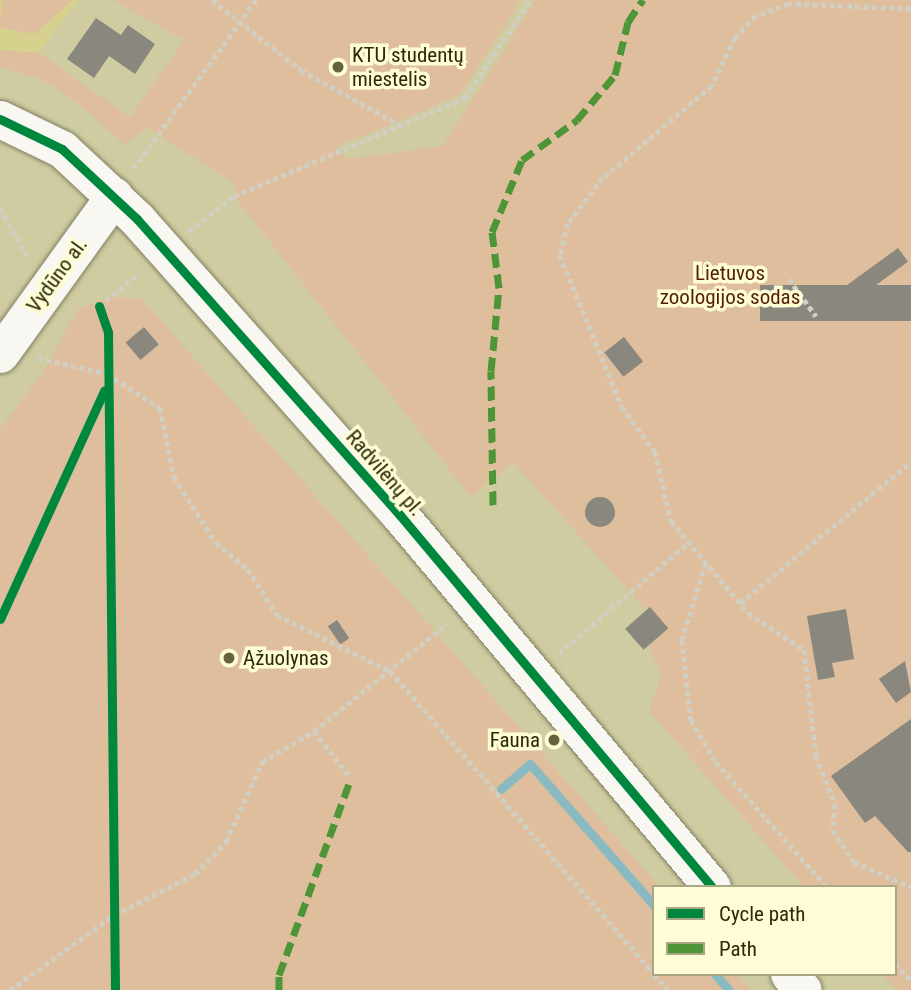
<!DOCTYPE html>
<html>
<head>
<meta charset="utf-8">
<style>
  body { margin:0 }
  #map { position:relative; width:911px; height:990px; overflow:hidden; background:#cfcca2; font-family:"Roboto Condensed",sans-serif }
  div>[style] { position:absolute }
  [style*='--x'] { left:calc(var(--x)*1px); top:calc(var(--y)*1px); width:calc(var(--w)*1px); rotate:calc(var(--a)*1deg) }
  .built>* { inset:0; background:#d6d28e }
  .green>* { inset:0; background:#debe9d }
  .stream>* { height:9px; margin:-4.5px; padding:0 4.5px; transform-origin:4.5px; border-radius:4.5px; background:#8abac1 }
  .building>* { inset:0; background:#8a877e; transform-origin:0 0 }
  .round { border-radius:50% }
  .path>* { height:4.5px; margin-top:-2.25px; transform-origin:0; background:repeating-linear-gradient(90deg,#d0cfc1 0 5px,transparent 0 8.5px) }
  .roads { filter:drop-shadow(0 0 2px #838062) drop-shadow(0 0 2px #838062) }
  .secondary>* { height:37px; margin:-18.5px; padding:0 18.5px; transform-origin:18.5px; border-radius:18.5px; background:#f8f7f1 }
  .quiet>* { height:7px; margin-top:-3.5px; transform-origin:0; background:repeating-linear-gradient(90deg,#4d9537 0 14px,transparent 0 21px) }
  .cycleway>* { height:9px; margin:-4.5px; padding:0 4.5px; transform-origin:4.5px; border-radius:4.5px; background:#00873e }
  .dots>* { width:19px; height:19px; translate:-50% -50%; box-sizing:border-box; border:4px solid #fefdd6; border-radius:50% }
  span { translate:-50% -50%; white-space:nowrap; text-align:center; line-height:1.15; -webkit-text-stroke:7px #fefdd6; paint-order:stroke }
  .poi-label { font-size:21px; color:#2c2908 }
  .left { translate:0 -50%; text-align:left }
  .right { translate:-100% -50%; text-align:right }
  .park-label { font-size:21px; color:#541f00 }
  .street-label { font-size:21px; color:#2c2908 }
  .legend { position:absolute; left:652px; top:885px; width:245px; height:91px; box-sizing:border-box; background:#fefdd6; border:2px solid #aaa884; margin:0; padding:9px 12px; list-style:none; font-size:21px; color:#2c2908 }
  .legend li { display:flex; align-items:center; gap:14px; height:35px }
  .legend b { width:35px; border:2px solid #aaa884 }
</style>
</head>
<body>
<div id="map">
  <div class="built">
    <i style="clip-path:polygon(0 0,78px 0,39px 53px,0 50px)"></i>
  </div>
  <div class="green">
    <i style="clip-path:polygon(2px 0,73px 0,35px 34px,0 28px)"></i>
    <i style="clip-path:polygon(113px 0,521px 0,460px 95px,335px 148px,348px 159px,443px 146px,536px 0,911px 0,911px 990px,896px 990px,882px 974px,895px 974px,895px 887px,804px 887px,649px 711px,661px 674px,648px 646px,646px 610px,513px 462px,471px 497px,234px 196px,236px 184px,146px 127px,125px 145px,78px 103px,42px 80px,0 67px,0 50px,39px 53px,130px 117px,184px 40px)"></i>
    <i style="clip-path:polygon(108px 297px,141px 298px,660px 887px,654px 887px,654px 974px,737px 974px,751px 990px,0 990px,0 429px,41px 375px,78px 309px)"></i>
  </div>
  <div class="stream">
    <i style="--x:501;--y:789;--w:38;--a:-41"></i>
    <i style="--x:530;--y:764;--w:188;--a:48.7"></i>
    <i style="--x:715;--y:974;--w:21;--a:49"></i>
  </div>
  <div class="building">
    <i style="clip-path:polygon(96px 18px,121px 35px,128px 25px,155px 44px,135px 74px,109px 56px,94px 78px,67px 59px)"></i>
    <i style="left:898px;top:248px;width:17px;height:97px;rotate:54deg"></i>
    <i style="left:911px;top:285px;width:36px;height:151px;rotate:90deg"></i>
    <i style="left:144px;top:327px;width:23px;height:24px;rotate:50deg"></i>
    <i style="left:624px;top:337px;width:31px;height:25px;rotate:52deg"></i>
    <i class="round" style="left:585px;top:497px;width:30px;height:30px"></i>
    <i style="left:650px;top:607px;width:28px;height:33px;rotate:49deg"></i>
    <i style="clip-path:polygon(846px 609px,854px 659px,832px 663px,835px 677px,818px 680px,807px 616px)"></i>
    <i style="left:337px;top:620px;width:22px;height:11px;rotate:56deg"></i>
    <i style="clip-path:polygon(905px 661px,911px 692px,896px 703px,879px 679px)"></i>
    <i style="clip-path:polygon(911px 719px,911px 852px,908px 852px,875px 816px,865px 823px,831px 776px)"></i>
  </div>
  <div class="path">
    <i style="--x:212;--y:0;--w:113;--a:38.2"></i>
    <i style="--x:301;--y:70;--w:119;--a:29.1"></i>
    <i style="--x:911;--y:9;--w:122;--a:-177.7"></i>
    <i style="--x:789;--y:4;--w:35;--a:160"></i>
    <i style="--x:756;--y:16;--w:30;--a:134"></i>
    <i style="--x:735;--y:38;--w:53;--a:115.6"></i>
    <i style="--x:712;--y:86;--w:143;--a:139.8"></i>
    <i style="--x:603;--y:178;--w:58;--a:127.3"></i>
    <i style="--x:568;--y:224;--w:32;--a:104"></i>
    <i style="--x:560;--y:255;--w:164;--a:67.8"></i>
    <i style="--x:622;--y:407;--w:56;--a:53.7"></i>
    <i style="--x:655;--y:452;--w:71;--a:76.9"></i>
    <i style="--x:671;--y:521;--w:120;--a:50.1"></i>
    <i style="--x:748;--y:613;--w:67;--a:33.5"></i>
    <i style="--x:804;--y:650;--w:107;--a:83.5"></i>
    <i style="--x:816;--y:756;--w:52;--a:68.4"></i>
    <i style="--x:835;--y:804;--w:26;--a:94"></i>
    <i style="--x:833;--y:830;--w:38;--a:57"></i>
    <i style="--x:854;--y:862;--w:62;--a:23.7"></i>
    <i style="--x:133;--y:169;--w:209;--a:-54"></i>
    <i style="--x:0;--y:208;--w:59;--a:60.4"></i>
    <i style="--x:189;--y:231;--w:57;--a:-37.9"></i>
    <i style="--x:234;--y:196;--w:251;--a:-23"></i>
    <i style="--x:465;--y:98;--w:118;--a:-56.4"></i>
    <i style="--x:789;--y:279;--w:46;--a:53.9"></i>
    <i style="--x:99;--y:306;--w:52;--a:-39.5"></i>
    <i style="--x:38;--y:358;--w:71;--a:13.1"></i>
    <i style="--x:107;--y:374;--w:63;--a:32.7"></i>
    <i style="--x:160;--y:408;--w:70;--a:78.5"></i>
    <i style="--x:174;--y:477;--w:78;--a:57.5"></i>
    <i style="--x:216;--y:543;--w:41;--a:39.1"></i>
    <i style="--x:248;--y:569;--w:54;--a:57.8"></i>
    <i style="--x:277;--y:615;--w:126;--a:26.4"></i>
    <i style="--x:390;--y:671;--w:402;--a:48.9"></i>
    <i style="--x:706;--y:563;--w:81;--a:107.3"></i>
    <i style="--x:682;--y:640;--w:81;--a:83.6"></i>
    <i style="--x:691;--y:720;--w:49;--a:59.2"></i>
    <i style="--x:716;--y:762;--w:167;--a:48.4"></i>
    <i style="--x:740;--y:603;--w:222;--a:-39.5"></i>
    <i style="--x:559;--y:653;--w:171;--a:-40.5"></i>
    <i style="--x:314;--y:731;--w:60;--a:51.8"></i>
    <i style="--x:895;--y:963;--w:24;--a:48"></i>
    <i style="--x:654;--y:974;--w:21;--a:49"></i>
    <i style="--x:10;--y:990;--w:128;--a:-35.8"></i>
    <i style="--x:114;--y:915;--w:91;--a:-26.8"></i>
    <i style="--x:195;--y:874;--w:45;--a:-45.9"></i>
    <i style="--x:226;--y:842;--w:88;--a:-65.8"></i>
    <i style="--x:262;--y:762;--w:61;--a:-30.8"></i>
    <i style="--x:314;--y:731;--w:171;--a:-38.8"></i>
  </div>
  <div class="roads">
    <div class="secondary">
      <i style="--x:0;--y:119;--w:69;--a:25.8"></i>
      <i style="--x:62;--y:149;--w:103;--a:43"></i>
      <i style="--x:137;--y:219;--w:395;--a:48.4"></i>
      <i style="--x:399;--y:514;--w:487;--a:50"></i>
      <i style="--x:0;--y:354;--w:195;--a:-54.2"></i>
      <i style="--x:789;--y:974;--w:21;--a:49"></i>
    </div>
  </div>
  <div class="quiet">
    <i style="--x:493;--y:505;--w:134;--a:-90.9"></i>
    <i style="--x:491;--y:371;--w:83;--a:-84.5"></i>
    <i style="--x:499;--y:288;--w:56;--a:-97.1"></i>
    <i style="--x:492;--y:232;--w:78;--a:-67.4"></i>
    <i style="--x:522;--y:160;--w:68;--a:-36"></i>
    <i style="--x:577;--y:120;--w:59;--a:-49.8"></i>
    <i style="--x:615;--y:75;--w:55;--a:-76.2"></i>
    <i style="--x:628;--y:22;--w:27;--a:-56"></i>
    <i style="--x:279;--y:990;--w:15;--a:-90"></i>
    <i style="--x:279;--y:975;--w:210;--a:-69.9"></i>
  </div>
  <div class="cycleway">
    <i style="--x:0;--y:119;--w:69;--a:25.8"></i>
    <i style="--x:62;--y:149;--w:103;--a:43"></i>
    <i style="--x:137;--y:219;--w:395;--a:48.4"></i>
    <i style="--x:399;--y:514;--w:487;--a:50"></i>
    <i style="--x:99;--y:306;--w:28;--a:71"></i>
    <i style="--x:108;--y:332;--w:658;--a:89.39"></i>
    <i style="--x:0;--y:619;--w:251;--a:-65.5"></i>
  </div>
  <div class="dots">
    <i style="left:338px;top:67px;background:#65623e"></i>
    <i style="left:229px;top:658px;background:#65623e"></i>
    <i style="left:554px;top:740px;background:#65623e"></i>
  </div>
  <div class="poi-label">
    <span class="left" style="left:352px;top:67px">KTU studentų<br>miestelis</span>
    <span class="left" style="left:243px;top:658px">Ąžuolynas</span>
    <span class="right" style="left:540px;top:740px">Fauna</span>
  </div>
  <div class="park-label">
    <span style="left:730px;top:285px">Lietuvos<br>zoologijos sodas</span>
  </div>
  <div class="street-label">
    <span style="left:57px;top:275px;rotate:-54deg">Vydūno al.</span>
    <span style="left:385px;top:473px;rotate:49deg">Radvilėnų pl.</span>
  </div>
  <ul class="legend">
  <li><b style="height:9px;background:#00873e"></b>Cycle path</li>
  <li><b style="height:9px;background:#4d9537"></b>Path</li>
  </ul>
</div>
</body>
</html>
